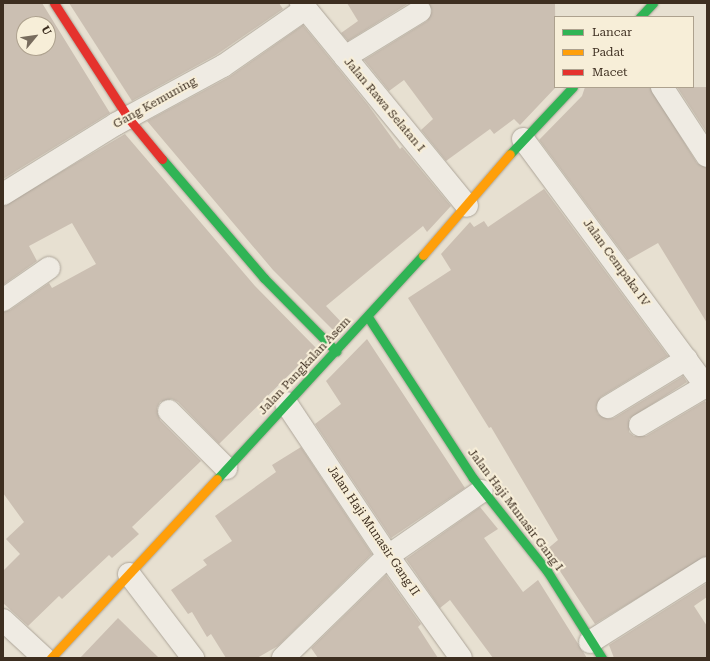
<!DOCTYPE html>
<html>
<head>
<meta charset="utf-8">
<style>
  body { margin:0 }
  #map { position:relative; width:710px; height:661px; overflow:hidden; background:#e7e0d1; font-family:"Roboto Serif",serif }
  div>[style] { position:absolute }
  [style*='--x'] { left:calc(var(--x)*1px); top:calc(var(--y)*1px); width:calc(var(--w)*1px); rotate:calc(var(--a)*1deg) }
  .building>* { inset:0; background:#cbbfb2 }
  .roads { filter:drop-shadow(0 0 1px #ada599) drop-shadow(0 0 1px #ada599) }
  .street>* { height:22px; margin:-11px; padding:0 11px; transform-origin:11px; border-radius:11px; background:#efebe3 }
  .fast>* { height:9px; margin:-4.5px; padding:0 4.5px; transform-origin:4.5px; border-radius:4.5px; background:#30b455 }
  .slow>* { height:9px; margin:-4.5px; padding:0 4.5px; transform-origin:4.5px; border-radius:4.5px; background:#ff9f0a }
  .jam>* { height:9px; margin:-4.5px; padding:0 4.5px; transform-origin:4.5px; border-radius:4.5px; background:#e5322d }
  span { translate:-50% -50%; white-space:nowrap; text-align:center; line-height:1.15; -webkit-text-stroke:4px #f7eed8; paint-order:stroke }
  .street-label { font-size:12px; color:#3d2e20 }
  .frame { position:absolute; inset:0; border:4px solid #3d2e20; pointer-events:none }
  .legend { position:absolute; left:554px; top:16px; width:140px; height:72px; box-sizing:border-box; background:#f7eed8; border:1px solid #ada18e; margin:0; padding:5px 7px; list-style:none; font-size:12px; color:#3d2e20 }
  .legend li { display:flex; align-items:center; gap:8px; height:20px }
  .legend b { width:20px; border:1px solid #ada18e }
  .north { position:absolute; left:16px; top:16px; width:40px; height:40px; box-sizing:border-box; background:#f7eed8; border:1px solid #ada18e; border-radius:50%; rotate:61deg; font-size:11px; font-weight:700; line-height:16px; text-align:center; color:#3d2e20 }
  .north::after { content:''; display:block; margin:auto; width:14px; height:18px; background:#786c5e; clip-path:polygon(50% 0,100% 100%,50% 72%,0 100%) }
</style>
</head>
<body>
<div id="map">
  <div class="building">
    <i style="clip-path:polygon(evenodd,3px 3px,42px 3px,110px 113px,3px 179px,3px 3px,24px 24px,48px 24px,48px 48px,24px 48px,24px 24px)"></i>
    <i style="clip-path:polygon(69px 3px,279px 3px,283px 9px,216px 55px,132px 101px)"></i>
    <i style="clip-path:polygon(347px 3px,409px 3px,348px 41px,341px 33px,358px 21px)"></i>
    <i style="clip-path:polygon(429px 3px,555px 3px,556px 87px,520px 125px,514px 119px,494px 134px,490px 129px,446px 161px,421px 130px,433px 119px,404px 80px,389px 91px,364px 60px,427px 21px,432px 11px)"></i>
    <i style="clip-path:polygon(303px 25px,368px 105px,400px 149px,402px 147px,451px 206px,427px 232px,423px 226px,326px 306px,344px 325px,336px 333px,273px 270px,147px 121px,229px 77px)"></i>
    <i style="clip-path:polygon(585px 87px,650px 87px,697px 163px,707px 168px,707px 323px,658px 243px,628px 260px,539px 140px,582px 96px)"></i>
    <i style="clip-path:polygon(677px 87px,707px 87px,707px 133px)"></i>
    <i style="clip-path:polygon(125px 134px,255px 286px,319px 351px,311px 359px,309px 355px,219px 444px,178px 402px,172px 399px,160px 402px,157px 408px,160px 420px,201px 461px,132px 527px,139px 534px,112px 558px,109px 555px,62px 599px,59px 596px,28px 626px,3px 603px,3px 571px,20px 554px,6px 539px,24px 522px,3px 493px,3px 312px,10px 310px,49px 283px,52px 288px,96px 264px,72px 223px,29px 246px,37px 261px,3px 285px,3px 206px)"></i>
    <i style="clip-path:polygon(544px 189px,668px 356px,601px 397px,596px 407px,598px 414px,608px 419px,614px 418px,683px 376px,687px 382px,629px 419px,629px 432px,634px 436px,646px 436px,705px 401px,707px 404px,707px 556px,595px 624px,546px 550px,558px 540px,491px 427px,489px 428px,408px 298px,451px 270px,441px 254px,470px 222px,474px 227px,484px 221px,488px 227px)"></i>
    <i style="clip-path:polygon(367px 339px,465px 488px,391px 538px,315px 424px,341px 404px,326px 381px)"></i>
    <i style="clip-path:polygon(301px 447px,372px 554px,278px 646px,257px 658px,226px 658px,211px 634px,207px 637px,192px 612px,188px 614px,171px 590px,207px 565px,203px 560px,232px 541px,215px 516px,276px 472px,272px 465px)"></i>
    <i style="clip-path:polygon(480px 507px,498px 529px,484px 538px,523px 592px,538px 580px,587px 658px,493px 658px,450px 600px,440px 608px,406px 559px)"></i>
    <i style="clip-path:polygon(386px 575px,421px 624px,418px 627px,438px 658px,318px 658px,311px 648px)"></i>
    <i style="clip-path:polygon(707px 583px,707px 597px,694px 606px,707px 626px,707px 658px,614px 658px,609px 645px)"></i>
    <i style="clip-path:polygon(118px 618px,159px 658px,80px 658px)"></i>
  </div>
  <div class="roads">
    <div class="street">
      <i style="--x:301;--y:3;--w:262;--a:50.7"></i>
      <i style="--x:345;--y:57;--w:88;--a:-31.5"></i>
      <i style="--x:662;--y:87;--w:82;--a:56.9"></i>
      <i style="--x:523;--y:139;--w:310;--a:53.5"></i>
      <i style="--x:3;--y:194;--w:133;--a:-31.8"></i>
      <i style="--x:116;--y:124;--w:122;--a:-28.5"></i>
      <i style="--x:223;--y:66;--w:100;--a:-34.8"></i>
      <i style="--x:3;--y:300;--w:56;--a:-34.8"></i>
      <i style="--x:286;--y:403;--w:184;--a:56.3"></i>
      <i style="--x:388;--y:556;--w:125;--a:54.4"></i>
      <i style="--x:608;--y:407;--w:92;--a:-31.3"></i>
      <i style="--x:169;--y:411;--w:81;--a:45"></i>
      <i style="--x:640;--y:425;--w:77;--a:-30.6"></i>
      <i style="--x:129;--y:574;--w:106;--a:52.7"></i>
      <i style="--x:3;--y:620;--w:56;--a:42.8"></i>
      <i style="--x:590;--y:642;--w:138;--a:-32.3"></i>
      <i style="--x:283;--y:658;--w:146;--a:-44.2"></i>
      <i style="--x:388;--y:556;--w:114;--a:-34.7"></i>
    </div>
    <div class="fast">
      <i style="--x:640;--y:17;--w:19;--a:-47"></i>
      <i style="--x:510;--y:154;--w:92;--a:-46.8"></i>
      <i style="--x:162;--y:159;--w:157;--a:49.4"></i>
      <i style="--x:264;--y:278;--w:103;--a:45.4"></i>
      <i style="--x:368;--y:317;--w:192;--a:56.9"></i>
      <i style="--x:473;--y:478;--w:119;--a:51.5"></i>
      <i style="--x:547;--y:571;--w:103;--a:57.7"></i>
      <i style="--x:217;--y:479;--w:304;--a:-47.4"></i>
    </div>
    <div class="slow">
      <i style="--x:423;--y:255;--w:133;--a:-49.3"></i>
      <i style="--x:51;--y:658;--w:244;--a:-47.2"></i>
    </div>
    <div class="jam">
      <i style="--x:54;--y:3;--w:138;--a:57.1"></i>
      <i style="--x:129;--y:119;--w:52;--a:50.5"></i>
    </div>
  </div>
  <div class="street-label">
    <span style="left:155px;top:103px;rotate:-29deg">Gang Kemuning</span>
    <span style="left:384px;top:105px;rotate:50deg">Jalan Rawa Selatan I</span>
    <span style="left:616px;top:263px;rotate:54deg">Jalan Cempaka IV</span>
    <span style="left:305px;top:366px;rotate:-47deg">Jalan Pangkalan Asem</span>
    <span style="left:515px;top:510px;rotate:53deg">Jalan Haji Munasir Gang I</span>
    <span style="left:373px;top:531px;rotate:56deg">Jalan Haji Munasir Gang II</span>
  </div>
  <div class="frame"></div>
  <ul class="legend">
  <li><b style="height:5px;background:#30b455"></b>Lancar</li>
  <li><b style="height:5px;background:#ff9f0a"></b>Padat</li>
  <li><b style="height:5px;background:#e5322d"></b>Macet</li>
  </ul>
  <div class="north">U</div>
</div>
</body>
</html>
